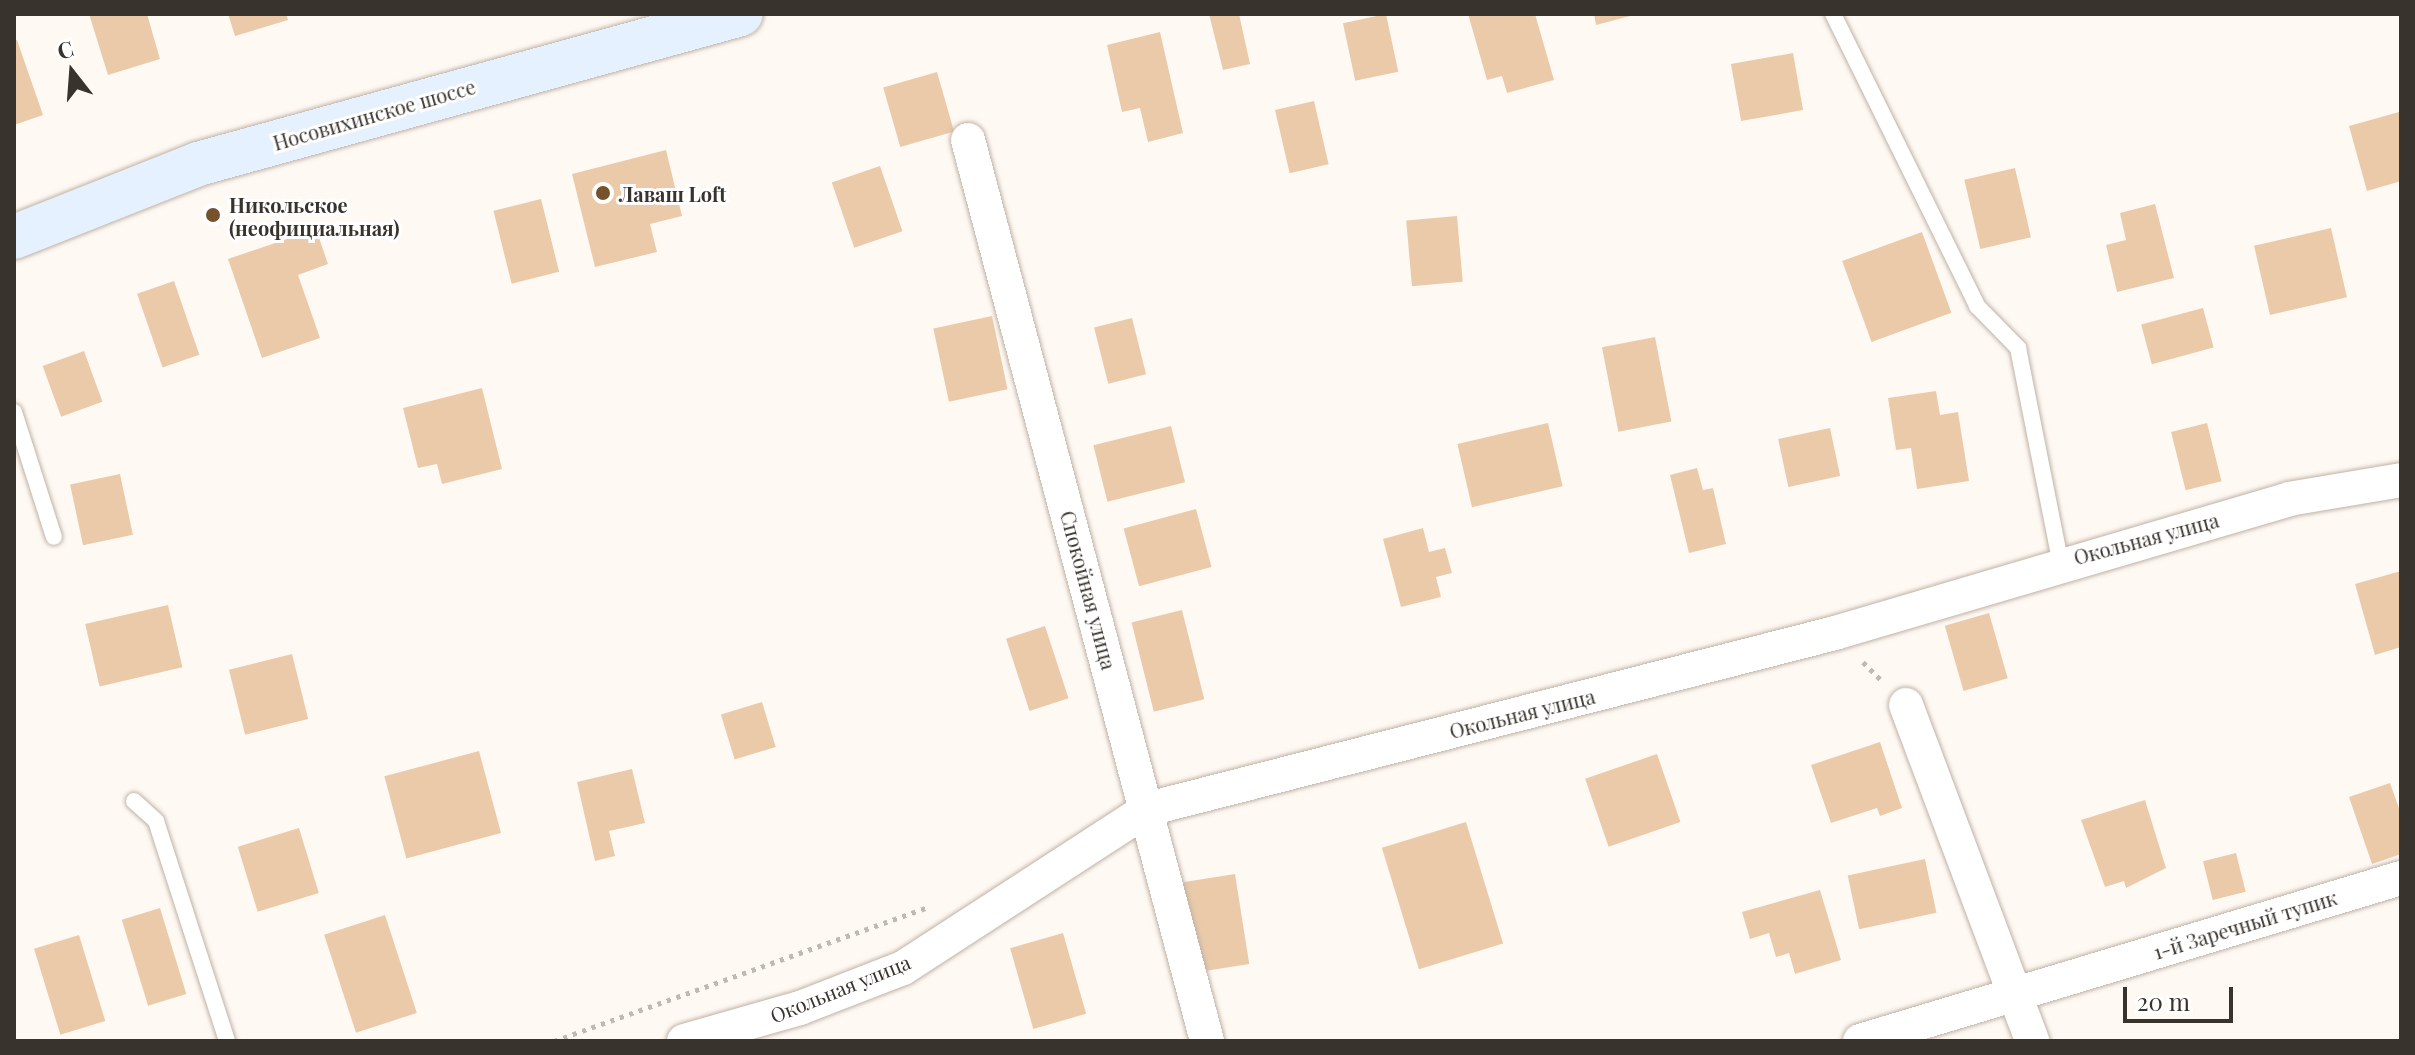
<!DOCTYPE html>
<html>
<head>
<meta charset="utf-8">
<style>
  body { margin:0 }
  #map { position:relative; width:2415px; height:1055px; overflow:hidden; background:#fff9f4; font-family:"Playfair Display",serif }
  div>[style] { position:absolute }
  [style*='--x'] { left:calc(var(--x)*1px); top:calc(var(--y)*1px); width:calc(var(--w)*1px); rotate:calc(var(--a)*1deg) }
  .building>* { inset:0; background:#ebcaaa; transform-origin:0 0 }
  .path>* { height:5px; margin-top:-2.5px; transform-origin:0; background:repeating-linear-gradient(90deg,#bfb9b4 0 4px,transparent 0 10px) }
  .roads { filter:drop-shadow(0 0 2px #bfb2a5) drop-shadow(0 0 2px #bfb2a5) }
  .lane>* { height:16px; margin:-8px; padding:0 8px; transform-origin:8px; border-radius:8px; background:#fff }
  .street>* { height:34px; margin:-17px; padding:0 17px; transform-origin:17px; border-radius:17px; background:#fff }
  .secondary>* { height:44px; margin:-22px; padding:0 22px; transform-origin:22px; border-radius:22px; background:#e5f1fe }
  .dots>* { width:22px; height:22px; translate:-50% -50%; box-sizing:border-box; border:4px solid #fff; border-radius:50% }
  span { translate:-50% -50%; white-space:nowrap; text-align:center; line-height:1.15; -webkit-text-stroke:6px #fff; paint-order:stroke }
  .street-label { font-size:20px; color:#39332e }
  .poi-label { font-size:20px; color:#39332e; font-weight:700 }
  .left { translate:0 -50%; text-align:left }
  .frame { position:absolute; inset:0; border:16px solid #39332e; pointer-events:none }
  .north { position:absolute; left:32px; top:32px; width:80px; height:80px; -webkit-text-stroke:6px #fff; paint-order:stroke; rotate:343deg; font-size:22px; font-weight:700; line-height:32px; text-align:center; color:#39332e }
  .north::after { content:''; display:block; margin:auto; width:28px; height:36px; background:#39332e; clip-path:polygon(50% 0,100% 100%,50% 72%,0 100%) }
  .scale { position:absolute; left:2123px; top:987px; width:110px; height:36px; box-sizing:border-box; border:4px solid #39332e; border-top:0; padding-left:10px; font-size:24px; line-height:28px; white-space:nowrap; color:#39332e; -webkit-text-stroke:6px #fff; paint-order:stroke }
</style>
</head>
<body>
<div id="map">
  <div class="building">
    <i style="clip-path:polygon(89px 14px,147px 14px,160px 59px,108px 75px)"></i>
    <i style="clip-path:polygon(228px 14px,286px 14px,288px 20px,235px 36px)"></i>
    <i style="clip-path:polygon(1209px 14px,1239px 14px,1250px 64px,1223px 70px)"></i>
    <i style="left:1386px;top:14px;width:59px;height:44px;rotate:78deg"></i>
    <i style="clip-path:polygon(1468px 14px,1535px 14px,1554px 80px,1507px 93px,1502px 76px,1487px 80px)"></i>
    <i style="clip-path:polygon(1594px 14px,1634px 14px,1634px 15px,1596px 25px)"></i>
    <i style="clip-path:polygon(1160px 32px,1183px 133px,1148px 142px,1140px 108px,1122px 112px,1107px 45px)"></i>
    <i style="clip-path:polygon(17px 40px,43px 115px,14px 125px,14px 41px)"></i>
    <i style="left:1793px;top:53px;width:58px;height:63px;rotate:80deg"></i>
    <i style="left:937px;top:72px;width:62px;height:56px;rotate:74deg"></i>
    <i style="left:1314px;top:101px;width:65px;height:40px;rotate:77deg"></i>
    <i style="clip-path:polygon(2399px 112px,2401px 181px,2367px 191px,2349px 126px)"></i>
    <i style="clip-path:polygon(666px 150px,682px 216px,650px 224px,657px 252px,595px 267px,572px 174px)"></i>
    <i style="left:880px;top:166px;width:69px;height:51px;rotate:71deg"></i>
    <i style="left:2015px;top:168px;width:71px;height:52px;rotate:77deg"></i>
    <i style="left:541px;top:199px;width:75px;height:49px;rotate:76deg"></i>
    <i style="clip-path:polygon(2155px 204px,2174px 278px,2117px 292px,2106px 245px,2126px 240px,2120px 213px)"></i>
    <i style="left:1457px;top:216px;width:66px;height:51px;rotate:85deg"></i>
    <i style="left:2331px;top:228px;width:71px;height:79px;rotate:77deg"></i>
    <i style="clip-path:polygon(316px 229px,328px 264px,298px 275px,320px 338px,262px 358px,228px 259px)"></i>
    <i style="left:1922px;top:232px;width:86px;height:85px;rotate:70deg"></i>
    <i style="left:174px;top:281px;width:78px;height:39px;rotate:71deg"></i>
    <i style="left:2203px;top:308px;width:41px;height:64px;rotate:75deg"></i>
    <i style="left:992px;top:316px;width:75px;height:60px;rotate:78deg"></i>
    <i style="left:1132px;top:318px;width:58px;height:39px;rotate:76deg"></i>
    <i style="left:1655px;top:337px;width:86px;height:54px;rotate:79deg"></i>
    <i style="left:84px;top:351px;width:54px;height:44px;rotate:70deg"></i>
    <i style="clip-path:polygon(482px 388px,502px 469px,442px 484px,437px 464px,418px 468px,403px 408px)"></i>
    <i style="clip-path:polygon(1936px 391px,1940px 415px,1958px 412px,1969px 481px,1917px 489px,1911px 448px,1896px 450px,1888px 398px)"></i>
    <i style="left:1548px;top:423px;width:65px;height:93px;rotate:77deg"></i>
    <i style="left:2207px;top:423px;width:60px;height:37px;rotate:76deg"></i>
    <i style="left:1171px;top:426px;width:58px;height:80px;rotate:76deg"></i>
    <i style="left:1830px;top:428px;width:49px;height:53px;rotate:78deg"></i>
    <i style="clip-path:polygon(1697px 468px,1703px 490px,1713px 488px,1726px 544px,1689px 553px,1670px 475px)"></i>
    <i style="left:120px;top:474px;width:62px;height:51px;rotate:78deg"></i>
    <i style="left:1196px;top:509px;width:60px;height:75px;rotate:75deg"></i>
    <i style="clip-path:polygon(1423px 528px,1429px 552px,1445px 548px,1452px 573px,1436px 577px,1441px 597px,1401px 607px,1383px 539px)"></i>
    <i style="clip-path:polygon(2401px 571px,2401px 647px,2375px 655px,2355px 584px)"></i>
    <i style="left:168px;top:605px;width:64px;height:85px;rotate:77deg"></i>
    <i style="left:1182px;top:610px;width:92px;height:52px;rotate:76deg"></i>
    <i style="left:1989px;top:613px;width:68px;height:46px;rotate:74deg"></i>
    <i style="left:1045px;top:626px;width:76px;height:41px;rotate:72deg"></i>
    <i style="left:292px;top:654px;width:67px;height:65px;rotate:76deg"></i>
    <i style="left:762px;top:702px;width:47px;height:43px;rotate:73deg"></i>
    <i style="clip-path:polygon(1880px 742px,1902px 808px,1880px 816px,1877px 808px,1831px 823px,1811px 765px)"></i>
    <i style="left:479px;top:751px;width:85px;height:98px;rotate:75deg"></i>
    <i style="left:1657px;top:754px;width:72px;height:76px;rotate:71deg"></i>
    <i style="clip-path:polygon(632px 769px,645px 823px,609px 831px,615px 856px,595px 861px,577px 782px)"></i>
    <i style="clip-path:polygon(2390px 783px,2401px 814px,2401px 854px,2372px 864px,2349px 797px)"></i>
    <i style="clip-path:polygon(2145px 800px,2166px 868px,2126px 888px,2124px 881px,2105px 887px,2081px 820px)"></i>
    <i style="left:1466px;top:822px;width:127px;height:88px;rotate:73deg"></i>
    <i style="left:299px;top:828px;width:68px;height:64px;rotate:73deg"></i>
    <i style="left:2236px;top:853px;width:40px;height:34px;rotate:76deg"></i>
    <i style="left:1925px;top:859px;width:55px;height:79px;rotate:78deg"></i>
    <i style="left:1235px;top:874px;width:91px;height:56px;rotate:81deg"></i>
    <i style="clip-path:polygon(1820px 890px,1841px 960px,1795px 974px,1789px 953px,1776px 957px,1769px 933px,1750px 939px,1742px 912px)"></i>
    <i style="left:160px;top:908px;width:90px;height:40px;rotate:73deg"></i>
    <i style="left:385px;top:915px;width:103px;height:64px;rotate:72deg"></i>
    <i style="left:1063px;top:933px;width:84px;height:55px;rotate:74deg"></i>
    <i style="left:79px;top:935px;width:90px;height:47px;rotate:73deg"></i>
  </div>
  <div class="path">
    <i style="--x:1863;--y:662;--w:27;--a:45"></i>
    <i style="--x:554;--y:1041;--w:395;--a:-19.7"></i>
  </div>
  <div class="roads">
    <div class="lane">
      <i style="--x:1833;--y:14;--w:326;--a:63.7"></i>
      <i style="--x:1977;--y:306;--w:59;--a:45.7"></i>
      <i style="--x:2018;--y:348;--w:217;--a:78.8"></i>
      <i style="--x:14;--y:412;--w:131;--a:72.3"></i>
      <i style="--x:134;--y:801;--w:30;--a:42"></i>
      <i style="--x:156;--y:821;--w:231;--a:72.1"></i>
    </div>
    <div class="street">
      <i style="--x:968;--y:140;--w:932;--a:75.14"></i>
      <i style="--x:1906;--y:705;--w:359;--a:69.4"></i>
      <i style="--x:684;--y:1041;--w:121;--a:-15.9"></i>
      <i style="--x:800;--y:1008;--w:110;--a:-21.2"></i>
      <i style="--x:903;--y:968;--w:292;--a:-33"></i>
      <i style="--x:1148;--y:809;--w:709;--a:-14.37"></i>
      <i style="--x:1835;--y:633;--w:473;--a:-16.4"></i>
      <i style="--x:2289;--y:499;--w:114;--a:-9.6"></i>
      <i style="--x:1860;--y:1041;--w:565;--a:-16.77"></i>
    </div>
    <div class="secondary">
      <i style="--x:14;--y:237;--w:198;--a:-21.6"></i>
      <i style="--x:198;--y:164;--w:563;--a:-15.44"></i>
    </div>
  </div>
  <div class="dots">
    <i style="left:603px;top:193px;background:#75522b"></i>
    <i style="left:213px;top:215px;background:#75522b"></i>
  </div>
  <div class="street-label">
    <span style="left:374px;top:114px;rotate:-16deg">Носовихинское шоссе</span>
    <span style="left:2146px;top:538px;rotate:-15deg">Окольная улица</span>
    <span style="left:1089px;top:590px;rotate:75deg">Спокойная улица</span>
    <span style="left:1522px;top:713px;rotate:-14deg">Окольная улица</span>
    <span style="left:2245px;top:924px;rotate:-17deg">1-й Заречный тупик</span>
    <span style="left:840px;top:988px;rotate:-22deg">Окольная улица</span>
  </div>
  <div class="poi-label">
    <span class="left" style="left:619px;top:193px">Лаваш Loft</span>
    <span class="left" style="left:229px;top:216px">Никольское<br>(неофициальная)</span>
  </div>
  <div class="frame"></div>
  <div class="north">С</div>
  <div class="scale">20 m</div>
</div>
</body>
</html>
